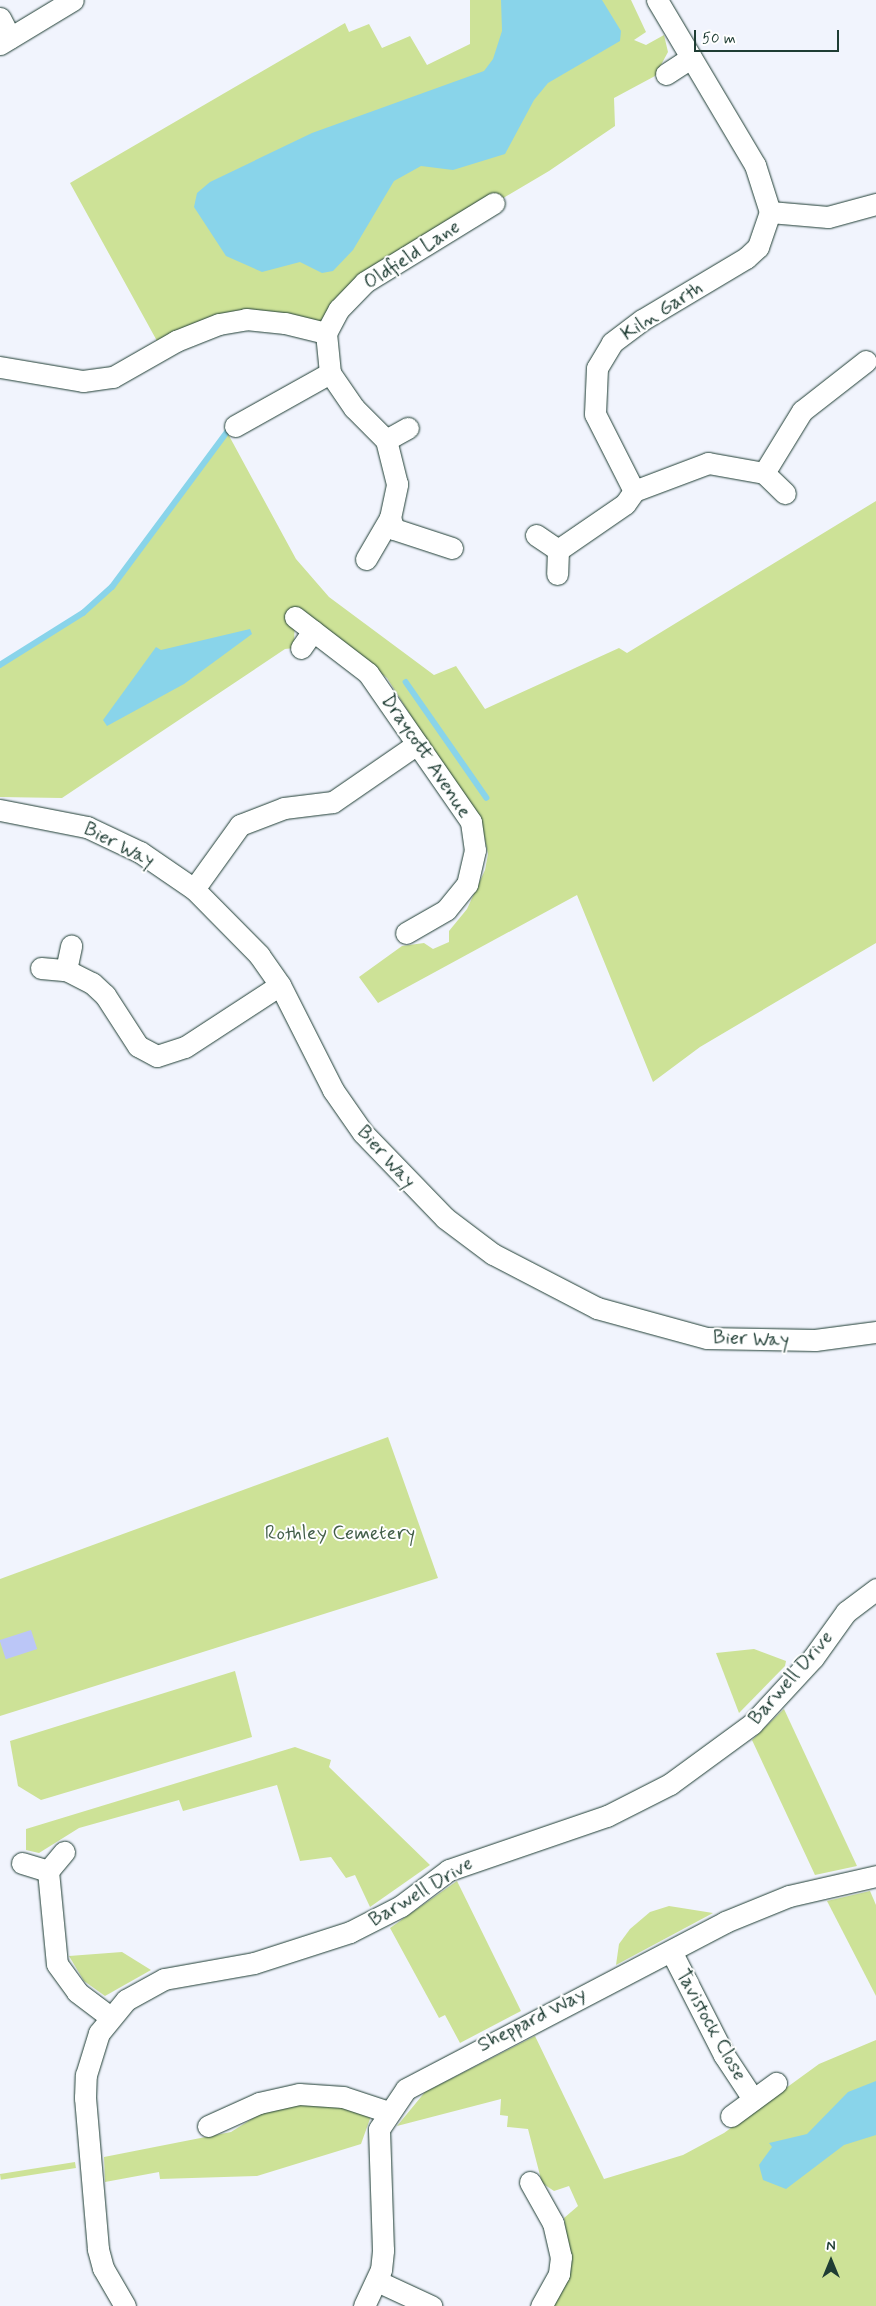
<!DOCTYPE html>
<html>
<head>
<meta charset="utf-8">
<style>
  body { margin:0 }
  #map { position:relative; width:876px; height:2306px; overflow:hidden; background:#f1f4fd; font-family:Mynerve,sans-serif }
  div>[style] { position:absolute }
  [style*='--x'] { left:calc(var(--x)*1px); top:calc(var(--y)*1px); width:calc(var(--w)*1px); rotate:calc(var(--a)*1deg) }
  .green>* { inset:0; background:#cde297; transform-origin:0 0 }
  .water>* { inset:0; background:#89d4ea }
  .stream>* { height:5.5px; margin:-2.75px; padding:0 2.75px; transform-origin:2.75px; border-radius:2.75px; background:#89d4ea }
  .building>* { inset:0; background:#bbc6f7; transform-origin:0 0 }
  .roads { filter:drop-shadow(0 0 1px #1f3d34) drop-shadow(0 0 1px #1f3d34) }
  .minor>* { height:21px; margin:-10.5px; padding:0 10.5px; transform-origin:10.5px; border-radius:10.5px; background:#fff }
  span { translate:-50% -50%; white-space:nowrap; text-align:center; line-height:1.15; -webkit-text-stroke:4px #fff; paint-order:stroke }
  .street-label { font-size:20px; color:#1f3d34 }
  .park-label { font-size:20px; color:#425e48 }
  .north { position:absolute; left:806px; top:2236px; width:50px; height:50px; -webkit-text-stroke:4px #fff; paint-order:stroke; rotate:0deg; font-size:14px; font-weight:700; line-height:20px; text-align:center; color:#1f3d34 }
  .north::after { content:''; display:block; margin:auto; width:18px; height:22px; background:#1f3d34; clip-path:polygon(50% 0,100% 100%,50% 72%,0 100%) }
  .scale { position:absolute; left:694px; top:30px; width:145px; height:22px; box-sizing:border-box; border:2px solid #1f3d34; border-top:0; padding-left:6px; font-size:15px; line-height:18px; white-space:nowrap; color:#1f3d34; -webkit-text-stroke:4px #fff; paint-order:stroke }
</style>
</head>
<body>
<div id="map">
  <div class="green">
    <i style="clip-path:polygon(470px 0,631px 0,646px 32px,634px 40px,646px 45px,664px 35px,668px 52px,655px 76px,614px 98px,615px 126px,549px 171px,400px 259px,326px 333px,246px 319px,162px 350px,70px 183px,345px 23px,349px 32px,369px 24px,382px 48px,410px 36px,427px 65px,470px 44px)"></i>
    <i style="clip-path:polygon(227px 432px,296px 559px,329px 597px,434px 675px,456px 666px,485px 709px,619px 648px,627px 653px,876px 501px,876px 943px,700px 1047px,653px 1082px,577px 895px,378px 1003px,359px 977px,402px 946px,424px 943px,433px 949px,449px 942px,449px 931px,467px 909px,485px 870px,488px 854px,483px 830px,387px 678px,295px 607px,294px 648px,285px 649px,62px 798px,0 797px,0 665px,83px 613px,111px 587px)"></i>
    <i style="clip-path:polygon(388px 1437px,438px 1578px,0 1716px,0 1579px)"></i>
    <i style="clip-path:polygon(754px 1649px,786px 1661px,785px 1666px,739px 1713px,716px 1653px)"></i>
    <i style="clip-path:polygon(235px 1671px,252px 1737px,41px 1800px,18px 1786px,10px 1741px)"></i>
    <i style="clip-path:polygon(784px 1709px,857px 1866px,815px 1875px,752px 1740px)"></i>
    <i style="clip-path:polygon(295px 1747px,331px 1760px,329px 1767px,430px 1865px,370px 1907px,355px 1875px,346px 1878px,331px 1857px,300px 1861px,277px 1785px,183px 1811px,179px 1800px,79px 1828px,39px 1853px,26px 1850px,26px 1829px)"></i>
    <i style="clip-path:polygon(457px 1881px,521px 2011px,460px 2043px,445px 2015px,439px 2018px,390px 1928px)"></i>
    <i style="clip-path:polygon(870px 1891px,876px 1905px,876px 1996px,827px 1901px)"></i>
    <i style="clip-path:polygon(669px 1906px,713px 1913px,616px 1965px,619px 1944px,630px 1929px,650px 1912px)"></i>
    <i style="clip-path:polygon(122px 1952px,151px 1970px,105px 1996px,84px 1981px,69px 1956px)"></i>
    <i style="clip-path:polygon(535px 2036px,604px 2179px,683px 2155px,724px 2133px,819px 2064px,876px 2040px,876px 2306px,553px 2306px,571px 2263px,564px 2218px,578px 2206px,569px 2186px,554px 2191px,542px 2183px,528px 2129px,507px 2127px,508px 2116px,500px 2115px,501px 2099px,397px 2126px,425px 2092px)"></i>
    <i style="clip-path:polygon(296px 2104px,336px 2105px,371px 2116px,361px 2144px,257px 2176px,160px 2179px,159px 2172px,105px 2182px,104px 2157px,231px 2132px,261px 2113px)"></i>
    <i style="left:75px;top:2162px;width:6px;height:76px;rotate:81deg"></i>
  </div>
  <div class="water">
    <i style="clip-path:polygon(501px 0,602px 0,621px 31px,620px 41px,548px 83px,534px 100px,505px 154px,453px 170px,421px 166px,394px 181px,353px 250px,333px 271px,322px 273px,300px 262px,262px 272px,226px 256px,194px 207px,197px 193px,210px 182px,312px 133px,484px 71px,493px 59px,502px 31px)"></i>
    <i style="clip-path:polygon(250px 629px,252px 634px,184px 684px,107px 726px,103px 720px,156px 647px,161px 650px)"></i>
    <i style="clip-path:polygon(876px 2081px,876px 2135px,844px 2145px,786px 2189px,763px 2180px,759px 2165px,772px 2147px,769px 2143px,807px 2134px,848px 2092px)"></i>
  </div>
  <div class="stream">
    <i style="--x:0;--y:665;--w:98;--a:-32.1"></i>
    <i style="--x:83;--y:613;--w:39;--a:-42"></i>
    <i style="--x:112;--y:587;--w:193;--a:-53.4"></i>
    <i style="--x:406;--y:682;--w:141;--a:55.1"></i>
  </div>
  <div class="building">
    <i style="left:31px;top:1630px;width:20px;height:33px;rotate:72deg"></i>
  </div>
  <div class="roads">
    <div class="minor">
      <i style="--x:657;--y:0;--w:192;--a:59.3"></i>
      <i style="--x:755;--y:165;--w:49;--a:72.3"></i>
      <i style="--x:770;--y:212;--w:37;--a:109"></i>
      <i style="--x:758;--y:247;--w:16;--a:137"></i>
      <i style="--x:746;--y:258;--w:121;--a:149.2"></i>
      <i style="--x:642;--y:320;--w:38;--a:143"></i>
      <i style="--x:612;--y:343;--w:29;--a:121"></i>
      <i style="--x:597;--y:368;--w:46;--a:92.5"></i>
      <i style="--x:595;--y:414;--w:86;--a:63.1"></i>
      <i style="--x:634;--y:491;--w:79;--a:-20.7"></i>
      <i style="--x:708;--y:463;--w:57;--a:10.1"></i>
      <i style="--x:764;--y:473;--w:29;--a:44"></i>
      <i style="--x:0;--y:18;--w:22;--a:63"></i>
      <i style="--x:0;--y:44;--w:85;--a:-31.1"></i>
      <i style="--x:666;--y:74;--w:30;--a:-33"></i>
      <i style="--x:770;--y:212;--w:58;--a:4.9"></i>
      <i style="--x:828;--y:217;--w:50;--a:-15.2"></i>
      <i style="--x:0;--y:367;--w:84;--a:9.6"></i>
      <i style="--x:83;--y:381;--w:30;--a:-8"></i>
      <i style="--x:113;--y:377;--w:73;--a:-29.7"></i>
      <i style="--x:176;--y:341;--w:46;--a:-21.6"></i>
      <i style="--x:219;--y:324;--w:27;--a:-10"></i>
      <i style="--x:246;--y:319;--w:39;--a:6"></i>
      <i style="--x:285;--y:323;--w:42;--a:13.7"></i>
      <i style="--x:235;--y:426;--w:109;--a:-29.2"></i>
      <i style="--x:386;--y:440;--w:25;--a:-29"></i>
      <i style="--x:764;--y:473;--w:73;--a:-58.5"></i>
      <i style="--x:802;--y:411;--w:81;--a:-38"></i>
      <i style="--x:536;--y:535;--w:27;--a:34"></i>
      <i style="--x:558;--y:550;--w:24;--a:92"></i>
      <i style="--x:452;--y:548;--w:61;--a:-161.9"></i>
      <i style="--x:394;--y:529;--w:12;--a:-110"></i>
      <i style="--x:390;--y:518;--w:35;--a:-78"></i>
      <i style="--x:397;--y:484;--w:45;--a:-104"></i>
      <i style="--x:386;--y:440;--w:45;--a:-135"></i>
      <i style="--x:354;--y:408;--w:42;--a:-124.4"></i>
      <i style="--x:330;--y:373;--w:40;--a:-95.7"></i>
      <i style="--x:326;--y:333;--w:27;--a:-62"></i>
      <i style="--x:339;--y:309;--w:37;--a:-46"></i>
      <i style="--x:365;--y:282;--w:151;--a:-31.5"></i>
      <i style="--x:558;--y:550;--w:81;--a:-34.5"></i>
      <i style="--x:625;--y:504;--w:16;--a:-55"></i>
      <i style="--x:366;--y:559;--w:48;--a:-59.7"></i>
      <i style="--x:295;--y:617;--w:92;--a:37.5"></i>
      <i style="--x:368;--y:673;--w:181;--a:55.3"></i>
      <i style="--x:471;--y:822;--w:28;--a:82"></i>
      <i style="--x:475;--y:850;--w:35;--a:103"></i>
      <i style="--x:467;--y:884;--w:33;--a:129"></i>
      <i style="--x:446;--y:910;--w:46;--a:150.1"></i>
      <i style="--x:301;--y:648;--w:21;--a:-55"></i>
      <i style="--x:0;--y:810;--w:89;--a:11.1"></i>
      <i style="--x:87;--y:827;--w:59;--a:25.3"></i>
      <i style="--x:140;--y:852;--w:65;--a:34.4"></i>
      <i style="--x:194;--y:889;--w:93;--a:45.4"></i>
      <i style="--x:259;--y:955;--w:37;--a:55"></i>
      <i style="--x:280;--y:985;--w:118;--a:63.2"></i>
      <i style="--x:333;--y:1090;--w:52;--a:55.1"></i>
      <i style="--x:363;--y:1133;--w:118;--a:46"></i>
      <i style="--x:445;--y:1218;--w:60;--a:36.9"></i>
      <i style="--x:493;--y:1254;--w:117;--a:27.4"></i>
      <i style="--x:597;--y:1308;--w:114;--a:15.3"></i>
      <i style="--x:707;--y:1338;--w:108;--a:1.1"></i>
      <i style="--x:815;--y:1340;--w:62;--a:-7.5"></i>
      <i style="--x:194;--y:889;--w:79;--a:-54.3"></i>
      <i style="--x:240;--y:825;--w:47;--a:-21.1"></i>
      <i style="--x:284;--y:808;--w:49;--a:-7"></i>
      <i style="--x:333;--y:802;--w:102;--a:-34.6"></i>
      <i style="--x:41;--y:968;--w:25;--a:5"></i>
      <i style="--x:66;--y:970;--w:29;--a:27"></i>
      <i style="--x:92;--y:983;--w:18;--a:43"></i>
      <i style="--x:105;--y:995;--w:61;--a:57.1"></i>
      <i style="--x:138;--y:1046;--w:21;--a:28"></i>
      <i style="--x:157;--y:1056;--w:29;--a:-18"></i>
      <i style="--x:185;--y:1047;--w:113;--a:-33.1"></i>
      <i style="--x:66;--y:970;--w:25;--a:-78"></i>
      <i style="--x:22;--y:1863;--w:27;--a:17"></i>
      <i style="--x:48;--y:1871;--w:25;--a:-50"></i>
      <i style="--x:48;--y:1871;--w:93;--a:84.5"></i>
      <i style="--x:57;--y:1964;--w:34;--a:54"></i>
      <i style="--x:77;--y:1992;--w:41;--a:37.1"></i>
      <i style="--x:671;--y:1951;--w:117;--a:63"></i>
      <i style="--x:724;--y:2055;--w:53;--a:56.6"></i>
      <i style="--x:731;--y:2116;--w:56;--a:-36.3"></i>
      <i style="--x:208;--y:2126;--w:56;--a:-24.3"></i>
      <i style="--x:259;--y:2103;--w:41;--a:-12.7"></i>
      <i style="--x:299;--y:2094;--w:44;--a:3.9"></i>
      <i style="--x:343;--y:2097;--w:47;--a:18.4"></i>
      <i style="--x:530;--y:2182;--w:47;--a:60.7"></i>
      <i style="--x:553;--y:2223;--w:35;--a:77"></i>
      <i style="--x:561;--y:2257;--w:17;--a:97"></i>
      <i style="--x:559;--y:2274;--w:37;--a:119"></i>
      <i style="--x:377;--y:2281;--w:60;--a:24.8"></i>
      <i style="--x:125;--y:2306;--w:44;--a:-120.1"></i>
      <i style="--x:103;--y:2268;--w:20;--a:-105"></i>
      <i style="--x:98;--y:2249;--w:152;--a:-94.9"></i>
      <i style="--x:85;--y:2098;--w:23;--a:-88"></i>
      <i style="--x:86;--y:2075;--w:44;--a:-72.8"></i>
      <i style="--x:99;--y:2033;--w:43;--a:-50.7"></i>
      <i style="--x:126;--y:2000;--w:43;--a:-28.9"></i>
      <i style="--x:164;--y:1979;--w:91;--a:-10.1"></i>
      <i style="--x:254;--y:1963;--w:101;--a:-17.9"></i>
      <i style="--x:350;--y:1932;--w:57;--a:-27"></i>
      <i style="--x:401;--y:1906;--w:60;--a:-36.9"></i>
      <i style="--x:449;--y:1870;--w:167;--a:-18.9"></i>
      <i style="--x:607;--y:1816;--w:71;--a:-26.9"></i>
      <i style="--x:670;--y:1784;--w:102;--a:-36.2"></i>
      <i style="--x:752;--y:1724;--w:90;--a:-47.3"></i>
      <i style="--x:813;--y:1658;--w:57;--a:-54.3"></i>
      <i style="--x:846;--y:1612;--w:38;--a:-37"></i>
      <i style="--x:364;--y:2306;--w:40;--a:-65"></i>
      <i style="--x:381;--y:2270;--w:20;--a:-84"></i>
      <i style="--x:383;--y:2250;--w:121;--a:-91.9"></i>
      <i style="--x:379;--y:2129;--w:48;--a:-56"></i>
      <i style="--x:406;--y:2089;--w:360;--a:-27.6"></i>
      <i style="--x:725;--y:1922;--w:69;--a:-22.1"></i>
      <i style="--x:789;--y:1896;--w:89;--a:-12.9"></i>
    </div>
  </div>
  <div class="street-label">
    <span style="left:412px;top:255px;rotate:-33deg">Oldfield Lane</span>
    <span style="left:662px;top:311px;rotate:-33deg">Kiln Garth</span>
    <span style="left:426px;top:756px;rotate:56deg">Draycott Avenue</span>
    <span style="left:119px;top:845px;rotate:27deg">Bier Way</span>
    <span style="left:386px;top:1157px;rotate:48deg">Bier Way</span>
    <span style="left:751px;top:1339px;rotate:2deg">Bier Way</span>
    <span style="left:791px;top:1678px;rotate:-49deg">Barwell Drive</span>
    <span style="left:421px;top:1892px;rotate:-31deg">Barwell Drive</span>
    <span style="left:532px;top:2020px;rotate:-27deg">Sheppard Way</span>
    <span style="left:711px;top:2025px;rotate:61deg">Tavistock Close</span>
  </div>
  <div class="park-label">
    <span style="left:340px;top:1533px">Rothley Cemetery</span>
  </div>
  <div class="north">N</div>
  <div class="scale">50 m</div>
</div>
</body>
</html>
